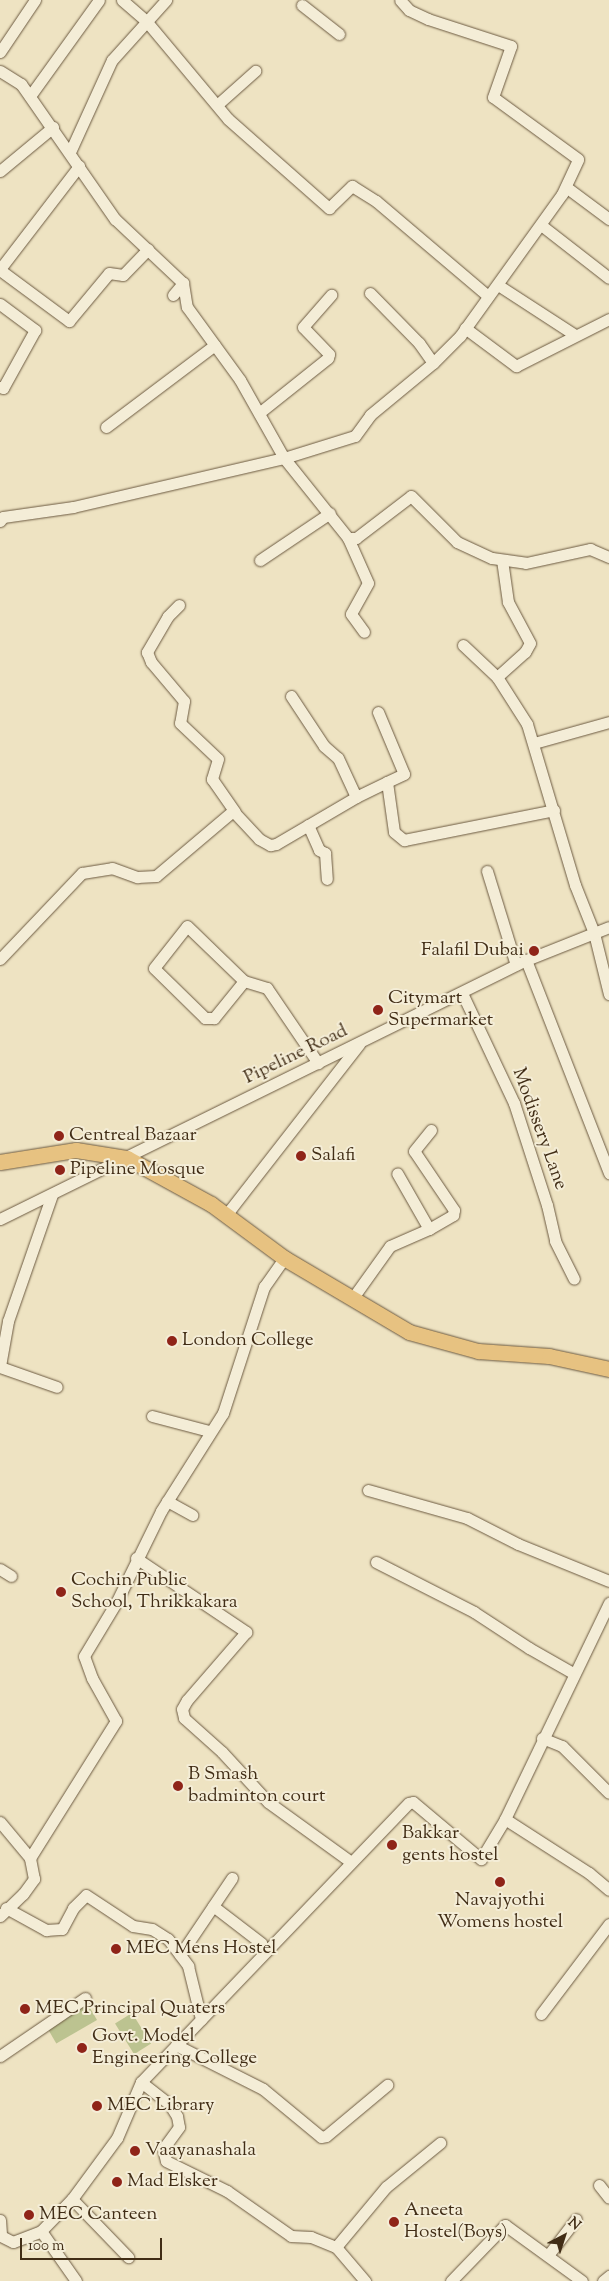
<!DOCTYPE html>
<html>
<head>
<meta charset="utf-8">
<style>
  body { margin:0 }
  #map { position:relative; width:609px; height:2281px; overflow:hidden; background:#eee3c2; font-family:"Sorts Mill Goudy",serif }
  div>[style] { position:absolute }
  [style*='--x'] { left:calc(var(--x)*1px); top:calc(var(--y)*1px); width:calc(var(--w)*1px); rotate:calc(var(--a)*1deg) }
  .green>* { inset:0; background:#bcc390; transform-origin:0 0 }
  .roads { filter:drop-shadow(0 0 1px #6c5a41) drop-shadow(0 0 1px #6c5a41) }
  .minor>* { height:11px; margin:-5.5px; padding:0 5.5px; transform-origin:5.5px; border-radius:5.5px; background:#f4edd7 }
  .major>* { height:15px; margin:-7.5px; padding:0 7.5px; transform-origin:7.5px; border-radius:7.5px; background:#e7c281 }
  .dots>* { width:14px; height:14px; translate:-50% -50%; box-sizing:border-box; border:2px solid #f4edd7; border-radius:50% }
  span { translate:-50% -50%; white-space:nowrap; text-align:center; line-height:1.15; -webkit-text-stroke:4px #f4edd7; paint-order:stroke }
  .poi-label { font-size:19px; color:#412d16 }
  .right { translate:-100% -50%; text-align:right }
  .left { translate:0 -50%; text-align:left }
  .street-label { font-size:19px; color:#412d16 }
  .north { position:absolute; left:539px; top:2211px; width:50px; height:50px; -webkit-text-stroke:4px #f4edd7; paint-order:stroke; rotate:40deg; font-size:14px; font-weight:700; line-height:20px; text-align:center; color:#412d16 }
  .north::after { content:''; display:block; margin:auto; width:18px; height:22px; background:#412d16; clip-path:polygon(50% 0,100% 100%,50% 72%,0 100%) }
  .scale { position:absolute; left:20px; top:2238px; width:142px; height:22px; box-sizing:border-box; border:2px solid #412d16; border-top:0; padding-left:6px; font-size:15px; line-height:18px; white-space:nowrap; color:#412d16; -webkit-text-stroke:4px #f4edd7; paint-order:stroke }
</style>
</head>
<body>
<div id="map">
  <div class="green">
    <i style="left:86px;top:2001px;width:22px;height:47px;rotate:60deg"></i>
    <i style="left:132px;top:2013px;width:36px;height:20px;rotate:58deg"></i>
  </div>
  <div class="roads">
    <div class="minor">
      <i style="--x:122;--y:0;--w:33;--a:41"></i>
      <i style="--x:147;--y:22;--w:126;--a:50.1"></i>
      <i style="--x:228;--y:119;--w:135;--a:41.4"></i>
      <i style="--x:329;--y:208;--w:32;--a:-44"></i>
      <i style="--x:352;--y:186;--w:28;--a:32"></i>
      <i style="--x:376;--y:201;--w:147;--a:40.3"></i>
      <i style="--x:302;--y:5;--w:47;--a:38.1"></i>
      <i style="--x:0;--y:52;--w:63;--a:-56.1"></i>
      <i style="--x:0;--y:71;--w:25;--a:32"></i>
      <i style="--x:21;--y:84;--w:165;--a:55.2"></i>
      <i style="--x:115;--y:219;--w:93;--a:43.3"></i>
      <i style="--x:183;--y:283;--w:24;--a:81"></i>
      <i style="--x:187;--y:307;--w:90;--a:54"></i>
      <i style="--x:240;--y:380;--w:90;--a:60.6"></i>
      <i style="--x:284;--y:458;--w:102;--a:51.3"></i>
      <i style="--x:348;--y:538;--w:8;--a:0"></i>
      <i style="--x:356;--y:538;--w:69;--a:-37.4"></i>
      <i style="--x:411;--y:496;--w:65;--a:45"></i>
      <i style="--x:457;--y:542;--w:38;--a:25"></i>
      <i style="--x:492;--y:558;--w:34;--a:8"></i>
      <i style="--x:526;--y:563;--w:66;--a:-12.3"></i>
      <i style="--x:590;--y:549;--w:21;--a:23"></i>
      <i style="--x:30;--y:96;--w:118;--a:-54.3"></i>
      <i style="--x:218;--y:104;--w:50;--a:-41.7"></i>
      <i style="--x:70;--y:152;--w:101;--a:-65.5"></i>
      <i style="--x:112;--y:60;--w:81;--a:-48"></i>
      <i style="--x:0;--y:171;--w:69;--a:-39.7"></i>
      <i style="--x:566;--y:187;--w:54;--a:36.7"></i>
      <i style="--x:541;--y:225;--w:86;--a:37.9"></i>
      <i style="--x:0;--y:269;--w:130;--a:-52.5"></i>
      <i style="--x:0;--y:270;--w:86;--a:36.5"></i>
      <i style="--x:69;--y:321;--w:62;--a:-50.2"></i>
      <i style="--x:109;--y:273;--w:14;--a:8"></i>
      <i style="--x:123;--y:275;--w:36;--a:-46"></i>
      <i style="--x:498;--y:285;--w:92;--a:33"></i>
      <i style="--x:370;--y:293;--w:70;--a:45.6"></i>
      <i style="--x:419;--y:343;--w:24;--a:55"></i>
      <i style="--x:173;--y:295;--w:16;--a:-50"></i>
      <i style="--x:0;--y:304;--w:44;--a:36.6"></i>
      <i style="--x:35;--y:330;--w:66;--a:118.9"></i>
      <i style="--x:3;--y:388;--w:3;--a:-162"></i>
      <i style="--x:465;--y:328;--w:64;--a:36.7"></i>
      <i style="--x:516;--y:366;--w:104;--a:-26.8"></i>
      <i style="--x:259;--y:413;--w:88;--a:-38.6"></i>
      <i style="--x:328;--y:358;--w:4;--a:-76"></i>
      <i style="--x:329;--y:354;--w:37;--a:-134"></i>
      <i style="--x:303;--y:327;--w:43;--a:-48.8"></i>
      <i style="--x:106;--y:427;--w:136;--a:-37"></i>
      <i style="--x:0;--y:521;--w:5;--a:-53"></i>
      <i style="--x:3;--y:517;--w:71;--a:-8.1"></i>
      <i style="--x:73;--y:507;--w:217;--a:-13.1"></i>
      <i style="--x:284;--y:458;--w:74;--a:-17.2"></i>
      <i style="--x:355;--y:436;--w:26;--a:-54"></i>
      <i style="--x:370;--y:415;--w:82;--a:-39.5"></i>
      <i style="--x:433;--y:363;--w:38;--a:-45"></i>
      <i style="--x:460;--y:336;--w:175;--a:-54.3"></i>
      <i style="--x:562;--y:194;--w:38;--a:-65"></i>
      <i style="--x:578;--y:159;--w:105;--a:-143.9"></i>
      <i style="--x:493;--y:97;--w:54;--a:-70.6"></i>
      <i style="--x:511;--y:46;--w:87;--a:-162"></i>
      <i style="--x:428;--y:19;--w:21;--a:-155"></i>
      <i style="--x:409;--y:10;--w:13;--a:-132"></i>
      <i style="--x:348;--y:538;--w:49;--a:66"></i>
      <i style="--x:368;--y:583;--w:35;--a:119"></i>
      <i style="--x:351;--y:614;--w:22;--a:54"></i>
      <i style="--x:260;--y:560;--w:84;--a:-33.9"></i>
      <i style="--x:179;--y:605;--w:16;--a:135"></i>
      <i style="--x:168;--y:616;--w:42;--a:120.3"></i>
      <i style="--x:147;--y:652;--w:11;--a:68"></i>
      <i style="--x:151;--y:662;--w:51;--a:49.8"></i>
      <i style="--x:184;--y:701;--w:22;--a:100"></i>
      <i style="--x:180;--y:723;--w:52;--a:43.5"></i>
      <i style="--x:218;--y:759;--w:21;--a:107"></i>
      <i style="--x:212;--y:779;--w:40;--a:55.1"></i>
      <i style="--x:463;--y:645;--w:47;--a:43.3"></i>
      <i style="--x:497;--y:677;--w:56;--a:57.4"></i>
      <i style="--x:527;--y:724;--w:168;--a:73.4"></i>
      <i style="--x:575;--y:885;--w:52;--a:68.4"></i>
      <i style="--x:594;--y:933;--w:63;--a:76.2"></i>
      <i style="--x:497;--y:677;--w:38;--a:-42"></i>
      <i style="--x:525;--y:652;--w:10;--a:-61"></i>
      <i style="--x:530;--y:643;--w:47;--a:-118.2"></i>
      <i style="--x:508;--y:602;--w:42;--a:-98.1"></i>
      <i style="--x:291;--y:696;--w:60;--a:56.6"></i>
      <i style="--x:324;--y:746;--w:18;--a:41"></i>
      <i style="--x:338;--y:758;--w:43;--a:65.2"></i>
      <i style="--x:356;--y:797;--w:34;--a:-26"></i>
      <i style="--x:387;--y:782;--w:50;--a:82"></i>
      <i style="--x:394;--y:832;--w:13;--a:39"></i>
      <i style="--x:404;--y:840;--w:153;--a:-11.3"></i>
      <i style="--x:378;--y:712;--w:67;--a:67.2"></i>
      <i style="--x:404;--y:774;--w:19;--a:155"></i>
      <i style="--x:534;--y:743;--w:78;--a:-15.6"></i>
      <i style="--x:308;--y:825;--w:27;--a:66"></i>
      <i style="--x:319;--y:850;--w:7;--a:27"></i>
      <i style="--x:325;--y:853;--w:26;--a:86"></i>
      <i style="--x:487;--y:871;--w:98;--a:72.9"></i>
      <i style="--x:0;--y:959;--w:119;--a:-46.4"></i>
      <i style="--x:82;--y:873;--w:30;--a:-9"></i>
      <i style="--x:112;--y:868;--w:27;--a:20"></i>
      <i style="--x:137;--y:877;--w:19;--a:-3"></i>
      <i style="--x:156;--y:876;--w:101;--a:-40.2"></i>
      <i style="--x:233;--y:811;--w:38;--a:47"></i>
      <i style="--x:259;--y:839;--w:13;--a:29"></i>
      <i style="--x:270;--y:845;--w:6;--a:-9"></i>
      <i style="--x:276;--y:844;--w:93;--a:-30.4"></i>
      <i style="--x:526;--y:960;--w:229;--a:68.7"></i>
      <i style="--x:244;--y:981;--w:48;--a:129"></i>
      <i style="--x:214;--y:1018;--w:9;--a:180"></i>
      <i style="--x:205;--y:1018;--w:71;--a:-135.6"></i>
      <i style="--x:154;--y:968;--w:53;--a:-51.8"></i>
      <i style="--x:187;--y:926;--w:79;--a:44"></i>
      <i style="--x:244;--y:981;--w:24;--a:17"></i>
      <i style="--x:267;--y:988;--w:91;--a:55.8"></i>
      <i style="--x:462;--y:993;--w:122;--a:64.7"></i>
      <i style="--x:514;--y:1103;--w:107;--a:72.1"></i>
      <i style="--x:547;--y:1205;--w:37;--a:77"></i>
      <i style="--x:555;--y:1241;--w:42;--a:63.4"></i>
      <i style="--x:226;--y:1215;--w:217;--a:-52.1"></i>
      <i style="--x:0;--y:1219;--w:586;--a:-26.22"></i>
      <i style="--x:526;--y:960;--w:89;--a:-21.7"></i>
      <i style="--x:429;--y:1229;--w:28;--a:-30"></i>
      <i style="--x:453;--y:1215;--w:5;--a:-79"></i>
      <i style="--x:454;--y:1210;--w:71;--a:-124.1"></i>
      <i style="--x:414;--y:1151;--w:27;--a:-51"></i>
      <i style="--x:352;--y:1299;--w:65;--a:-54.4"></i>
      <i style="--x:390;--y:1246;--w:43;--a:-23.6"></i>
      <i style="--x:429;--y:1229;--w:64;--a:-119.7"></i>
      <i style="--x:0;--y:1366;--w:46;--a:-79.9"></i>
      <i style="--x:8;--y:1321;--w:133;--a:-70.8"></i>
      <i style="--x:0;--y:1367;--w:60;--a:19.3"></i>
      <i style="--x:152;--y:1416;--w:59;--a:14.7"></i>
      <i style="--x:368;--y:1490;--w:103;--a:15.8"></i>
      <i style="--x:467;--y:1518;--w:57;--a:27"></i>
      <i style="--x:518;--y:1544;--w:98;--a:22.1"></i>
      <i style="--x:167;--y:1501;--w:29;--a:29"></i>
      <i style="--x:136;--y:1558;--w:133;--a:33.9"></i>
      <i style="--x:246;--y:1632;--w:90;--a:130.9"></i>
      <i style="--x:187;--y:1700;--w:10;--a:119"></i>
      <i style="--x:182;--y:1709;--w:9;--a:77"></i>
      <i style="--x:184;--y:1718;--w:51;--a:41.8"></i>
      <i style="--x:222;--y:1752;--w:68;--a:47.4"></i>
      <i style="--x:268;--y:1802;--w:102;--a:35.9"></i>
      <i style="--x:376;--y:1562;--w:110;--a:27"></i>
      <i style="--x:474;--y:1612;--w:66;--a:33.2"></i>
      <i style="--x:529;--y:1648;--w:51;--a:29.6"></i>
      <i style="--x:0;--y:1569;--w:13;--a:32"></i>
      <i style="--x:542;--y:1738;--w:22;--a:22"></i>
      <i style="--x:562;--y:1746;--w:66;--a:45"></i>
      <i style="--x:505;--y:1819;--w:100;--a:32.7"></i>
      <i style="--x:589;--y:1873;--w:26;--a:40"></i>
      <i style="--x:0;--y:1822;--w:47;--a:50.2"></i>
      <i style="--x:213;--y:1906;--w:61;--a:37.6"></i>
      <i style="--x:6;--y:1908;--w:46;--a:28.8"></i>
      <i style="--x:46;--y:1930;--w:16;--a:-4"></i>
      <i style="--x:62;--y:1929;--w:24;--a:-62"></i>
      <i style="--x:73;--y:1908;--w:18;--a:-45"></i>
      <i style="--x:86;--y:1895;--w:56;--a:33.4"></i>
      <i style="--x:133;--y:1926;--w:19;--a:9"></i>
      <i style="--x:152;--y:1929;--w:19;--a:32"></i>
      <i style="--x:168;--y:1939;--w:34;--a:53"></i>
      <i style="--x:188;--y:1966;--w:55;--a:76.2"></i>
      <i style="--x:0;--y:1916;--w:32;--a:-44"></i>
      <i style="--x:23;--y:1894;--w:19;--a:-54"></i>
      <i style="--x:34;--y:1879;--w:21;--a:-101"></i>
      <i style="--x:30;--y:1858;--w:162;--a:-57.9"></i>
      <i style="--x:116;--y:1721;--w:49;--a:-119.2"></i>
      <i style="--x:92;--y:1678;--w:23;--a:-110"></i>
      <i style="--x:84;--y:1656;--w:64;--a:-59"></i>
      <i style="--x:117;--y:1601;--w:100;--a:-63.9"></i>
      <i style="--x:161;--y:1511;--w:116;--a:-57.7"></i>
      <i style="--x:223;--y:1413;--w:133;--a:-72"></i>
      <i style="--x:264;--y:1287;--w:35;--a:-55"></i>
      <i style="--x:180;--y:1955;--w:93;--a:-56"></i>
      <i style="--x:541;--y:2014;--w:113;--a:-52.9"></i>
      <i style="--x:176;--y:2045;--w:97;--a:26.8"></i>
      <i style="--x:263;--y:2089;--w:75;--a:39.6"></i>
      <i style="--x:321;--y:2137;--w:5;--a:-11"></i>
      <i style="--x:326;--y:2136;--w:80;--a:-39.9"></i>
      <i style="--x:0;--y:2056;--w:103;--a:-34.3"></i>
      <i style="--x:141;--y:2082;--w:37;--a:38"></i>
      <i style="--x:170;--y:2105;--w:13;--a:58"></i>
      <i style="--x:177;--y:2116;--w:11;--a:80"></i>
      <i style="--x:179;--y:2127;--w:27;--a:126"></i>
      <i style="--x:163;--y:2149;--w:12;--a:76"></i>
      <i style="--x:166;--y:2161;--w:68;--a:26.2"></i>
      <i style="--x:227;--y:2191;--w:78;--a:35.1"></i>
      <i style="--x:291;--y:2236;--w:20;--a:3"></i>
      <i style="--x:311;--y:2237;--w:27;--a:22"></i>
      <i style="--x:336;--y:2247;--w:45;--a:49.5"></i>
      <i style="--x:599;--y:2185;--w:16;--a:52"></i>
      <i style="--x:72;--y:2199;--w:81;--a:46"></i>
      <i style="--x:0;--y:2220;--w:16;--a:86"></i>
      <i style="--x:1;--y:2236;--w:13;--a:27"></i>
      <i style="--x:13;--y:2242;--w:30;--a:-21"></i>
      <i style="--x:41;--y:2231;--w:45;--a:-45.9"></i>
      <i style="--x:72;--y:2199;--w:76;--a:-53.6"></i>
      <i style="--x:117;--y:2138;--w:61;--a:-66.8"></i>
      <i style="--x:141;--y:2082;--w:387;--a:-46.2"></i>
      <i style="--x:409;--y:1803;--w:4;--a:-14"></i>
      <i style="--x:413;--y:1802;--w:89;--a:40"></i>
      <i style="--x:481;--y:1859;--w:47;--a:-59"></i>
      <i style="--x:505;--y:1819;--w:240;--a:-64.3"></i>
      <i style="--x:41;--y:2231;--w:61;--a:55"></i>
      <i style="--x:336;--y:2247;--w:78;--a:-50.2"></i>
      <i style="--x:386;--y:2187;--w:70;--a:-39.2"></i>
      <i style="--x:549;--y:2254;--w:44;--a:-52.4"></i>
      <i style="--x:451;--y:2281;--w:78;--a:-46"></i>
      <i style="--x:505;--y:2225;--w:95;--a:36"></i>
      <i style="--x:603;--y:2281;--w:8;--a:-40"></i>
    </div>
    <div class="major">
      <i style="--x:0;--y:1162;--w:77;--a:-9"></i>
      <i style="--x:76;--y:1150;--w:52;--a:8.9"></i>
      <i style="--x:127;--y:1158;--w:96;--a:28.7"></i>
      <i style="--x:211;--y:1204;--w:91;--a:36.5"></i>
      <i style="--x:284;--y:1258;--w:145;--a:30.6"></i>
      <i style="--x:409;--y:1332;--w:72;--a:15.4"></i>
      <i style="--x:478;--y:1351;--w:71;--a:4"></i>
      <i style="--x:549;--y:1356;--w:61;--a:12.2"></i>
    </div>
  </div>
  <div class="dots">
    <i style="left:534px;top:951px;background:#8f2418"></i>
    <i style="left:378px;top:1010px;background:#8f2418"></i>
    <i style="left:59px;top:1136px;background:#8f2418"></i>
    <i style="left:301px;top:1156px;background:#8f2418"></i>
    <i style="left:60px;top:1170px;background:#8f2418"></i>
    <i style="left:172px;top:1341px;background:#8f2418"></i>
    <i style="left:61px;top:1592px;background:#8f2418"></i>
    <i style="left:178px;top:1786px;background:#8f2418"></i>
    <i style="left:392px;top:1845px;background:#8f2418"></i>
    <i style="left:500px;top:1882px;background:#8f2418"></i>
    <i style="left:116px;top:1949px;background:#8f2418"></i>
    <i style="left:25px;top:2009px;background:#8f2418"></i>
    <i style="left:82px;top:2048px;background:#8f2418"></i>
    <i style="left:97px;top:2106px;background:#8f2418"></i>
    <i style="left:135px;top:2151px;background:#8f2418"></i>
    <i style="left:117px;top:2182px;background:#8f2418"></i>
    <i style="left:29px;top:2215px;background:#8f2418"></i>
    <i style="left:394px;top:2222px;background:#8f2418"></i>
  </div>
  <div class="poi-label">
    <span class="right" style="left:524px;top:951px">Falafil Dubai</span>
    <span class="left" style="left:388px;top:1010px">Citymart<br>Supermarket</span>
    <span class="left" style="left:69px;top:1136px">Centreal Bazaar</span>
    <span class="left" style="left:311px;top:1156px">Salafi</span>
    <span class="left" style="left:70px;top:1170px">Pipeline Mosque</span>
    <span class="left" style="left:182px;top:1341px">London College</span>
    <span class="left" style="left:71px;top:1592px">Cochin Public<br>School, Thrikkakara</span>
    <span class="left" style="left:188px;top:1786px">B Smash<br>badminton court</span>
    <span class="left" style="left:402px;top:1845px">Bakkar<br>gents hostel</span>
    <span style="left:500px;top:1912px">Navajyothi<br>Womens hostel</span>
    <span class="left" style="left:126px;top:1949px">MEC Mens Hostel</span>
    <span class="left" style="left:35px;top:2009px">MEC Principal Quaters</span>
    <span class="left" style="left:92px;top:2048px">Govt. Model<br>Engineering College</span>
    <span class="left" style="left:107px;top:2106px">MEC Library</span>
    <span class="left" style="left:145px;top:2151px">Vaayanashala</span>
    <span class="left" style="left:127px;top:2182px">Mad Elsker</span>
    <span class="left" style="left:404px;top:2222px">Aneeta<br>Hostel(Boys)</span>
    <span class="left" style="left:39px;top:2215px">MEC Canteen</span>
  </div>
  <div class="street-label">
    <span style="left:296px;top:1055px;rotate:-26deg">Pipeline Road</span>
    <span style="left:539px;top:1129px;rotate:70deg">Modissery Lane</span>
  </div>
  <div class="north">N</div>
  <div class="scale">100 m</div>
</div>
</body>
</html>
